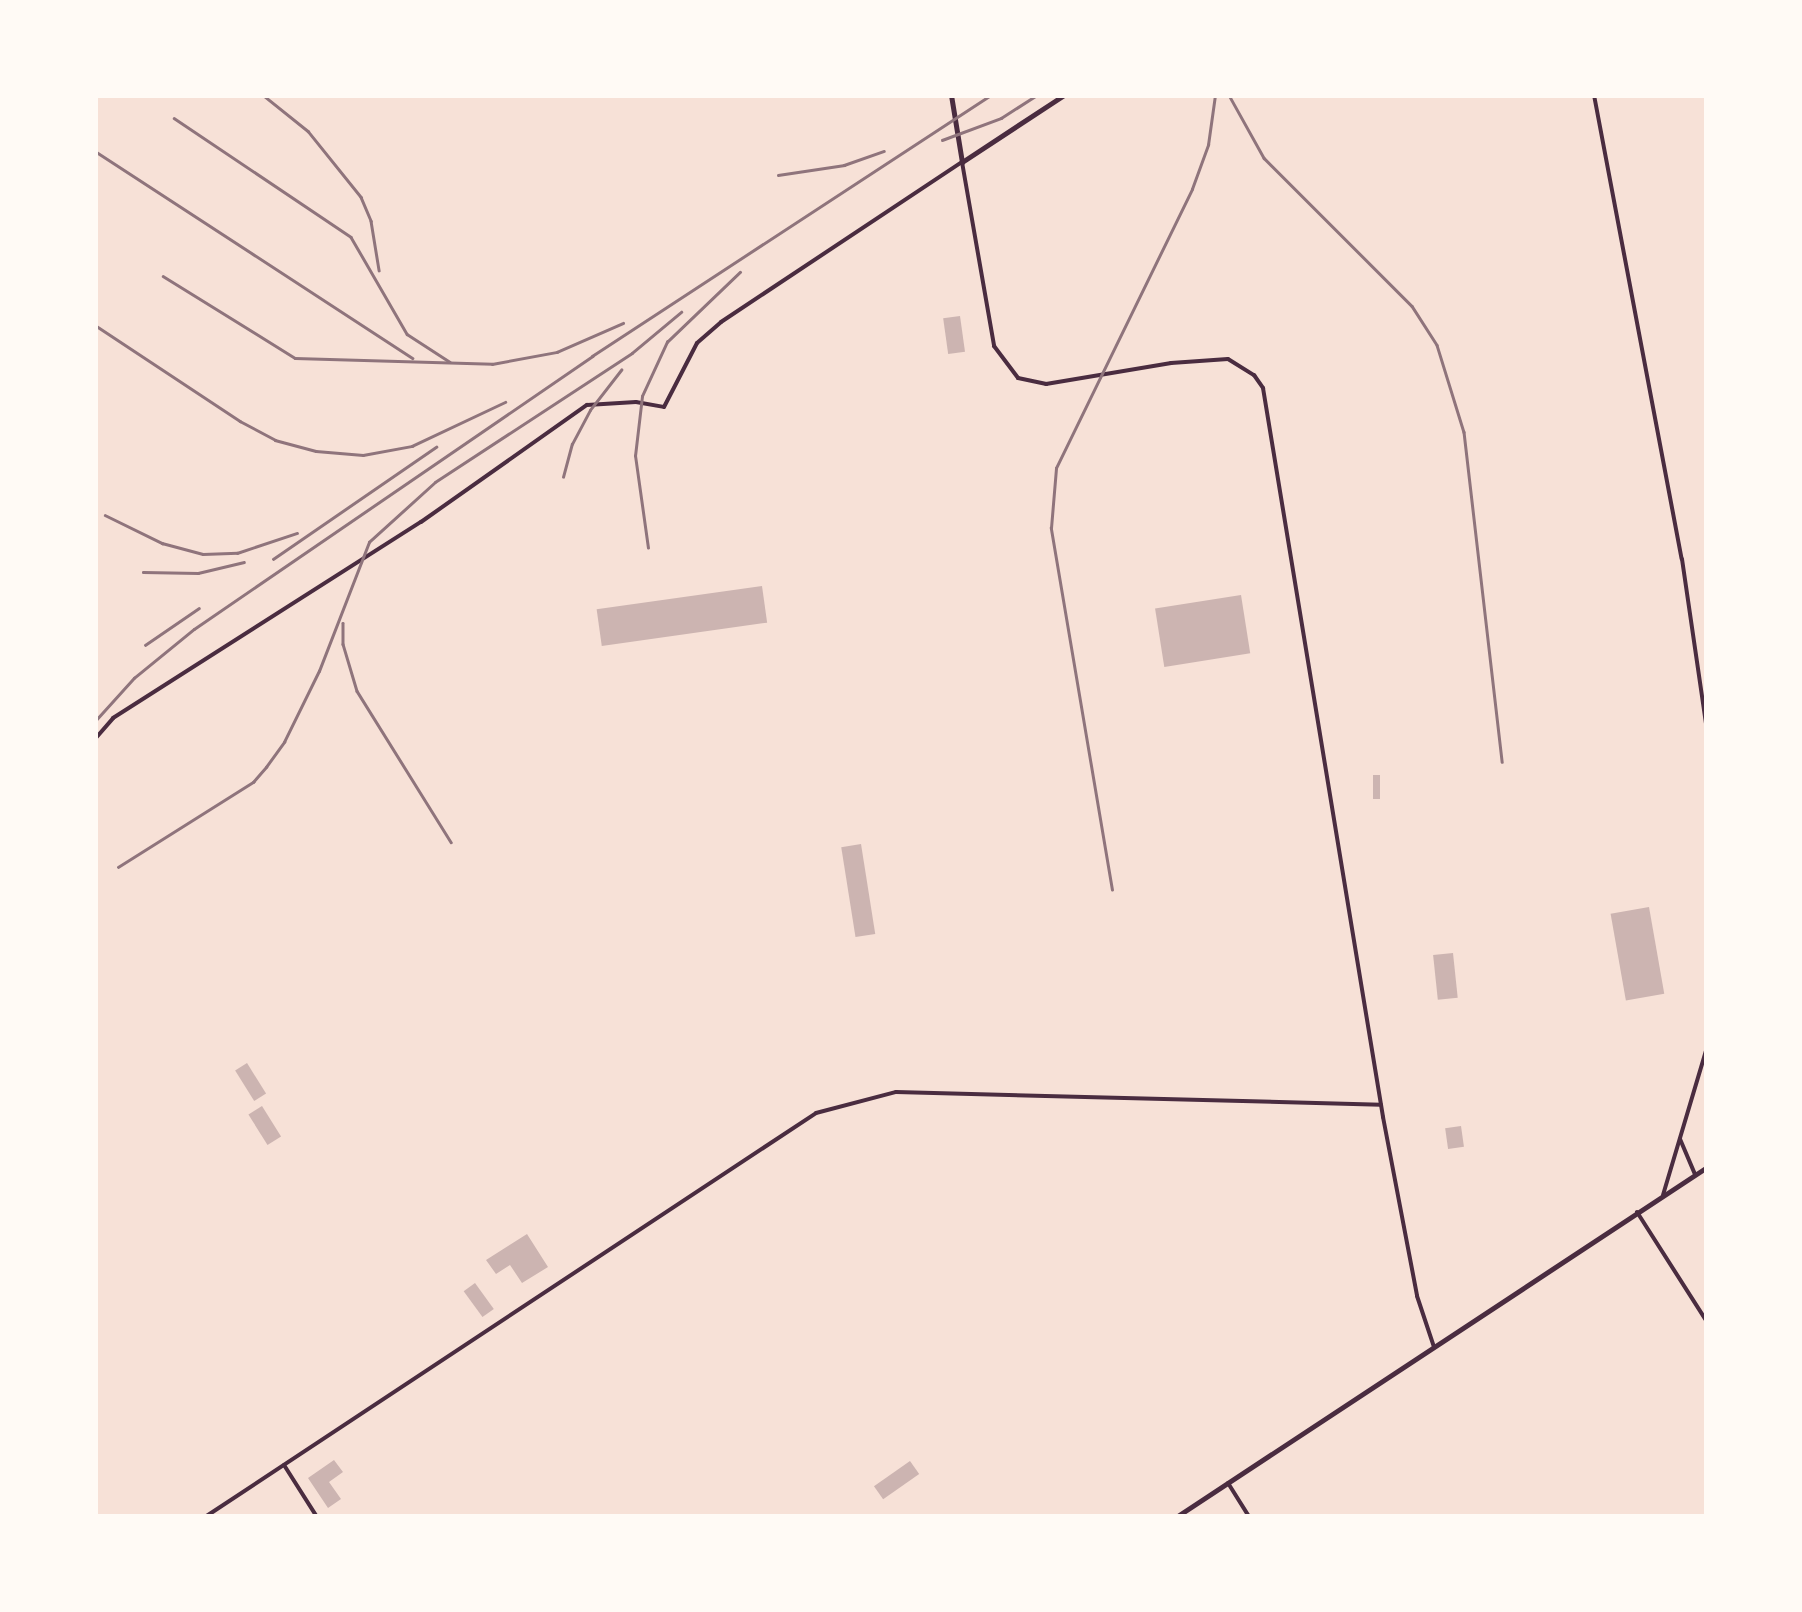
<!DOCTYPE html>
<html>
<head>
<meta charset="utf-8">
<style>
  body { margin:0 }
  #map { position:relative; width:1802px; height:1612px; overflow:hidden; background:#f7e1d7; font-family:Lora,serif }
  div>[style] { position:absolute }
  [style*='--x'] { left:calc(var(--x)*1px); top:calc(var(--y)*1px); width:calc(var(--w)*1px); rotate:calc(var(--a)*1deg) }
  .building>* { inset:0; background:#ccb4b1; transform-origin:0 0 }
  .minor>* { height:4px; margin:-2px; padding:0 2px; transform-origin:2px; border-radius:2px; background:#4a2c40 }
  .tertiary>* { height:4px; margin:-2px; padding:0 2px; transform-origin:2px; border-radius:2px; background:#4a2c40 }
  .secondary>* { height:5px; margin:-2.5px; padding:0 2.5px; transform-origin:2.5px; border-radius:2.5px; background:#4a2c40 }
  .primary>* { height:5px; margin:-2.5px; padding:0 2.5px; transform-origin:2.5px; border-radius:2.5px; background:#4a2c40 }
  .rail>* { height:2.5px; margin:-1.25px; padding:0 1.25px; transform-origin:1.25px; border-radius:1.25px; background:#8f747c }
  span { translate:-50% -50%; white-space:nowrap; text-align:center; line-height:1.15; -webkit-text-stroke:8px #fffaf5; paint-order:stroke }
  .frame { position:absolute; inset:0; border:98px solid #fffaf5; pointer-events:none }
</style>
</head>
<body>
<div id="map">
  <div class="building">
    <i style="left:960px;top:316px;width:36px;height:17px;rotate:82deg"></i>
    <i style="left:762px;top:586px;width:37px;height:167px;rotate:82deg"></i>
    <i style="left:1241px;top:595px;width:59px;height:87px;rotate:81deg"></i>
    <i style="left:1373px;top:775px;width:7px;height:24px"></i>
    <i style="left:861px;top:844px;width:91px;height:20px;rotate:81deg"></i>
    <i style="left:1649px;top:907px;width:88px;height:39px;rotate:80deg"></i>
    <i style="left:1453px;top:953px;width:45px;height:20px;rotate:84deg"></i>
    <i style="left:247px;top:1063px;width:36px;height:14px;rotate:58deg"></i>
    <i style="left:262px;top:1106px;width:36px;height:16px;rotate:58deg"></i>
    <i style="left:1461px;top:1126px;width:21px;height:16px;rotate:82deg"></i>
    <i style="clip-path:polygon(527px 1234px,548px 1267px,522px 1283px,510px 1265px,496px 1274px,486px 1260px)"></i>
    <i style="left:475px;top:1283px;width:32px;height:14px;rotate:54deg"></i>
    <i style="clip-path:polygon(334px 1460px,343px 1472px,329px 1482px,341px 1499px,328px 1508px,308px 1478px)"></i>
    <i style="left:910px;top:1461px;width:16px;height:44px;rotate:55deg"></i>
  </div>
  <div class="minor">
    <i style="--x:95;--y:739;--w:28;--a:-49"></i>
    <i style="--x:113;--y:718;--w:365;--a:-32.5"></i>
    <i style="--x:421;--y:522;--w:203;--a:-35.2"></i>
    <i style="--x:587;--y:405;--w:49;--a:-3.5"></i>
    <i style="--x:636;--y:402;--w:28;--a:10"></i>
    <i style="--x:664;--y:407;--w:72;--a:-62.7"></i>
    <i style="--x:697;--y:343;--w:32;--a:-41"></i>
    <i style="--x:721;--y:322;--w:289;--a:-33.6"></i>
    <i style="--x:1637;--y:1212;--w:130;--a:57.5"></i>
  </div>
  <div class="tertiary">
    <i style="--x:1594;--y:95;--w:472;--a:79.3"></i>
    <i style="--x:1682;--y:559;--w:173;--a:81.7"></i>
    <i style="--x:962;--y:162;--w:187;--a:80.1"></i>
    <i style="--x:994;--y:346;--w:40;--a:53"></i>
    <i style="--x:1018;--y:378;--w:29;--a:12"></i>
    <i style="--x:1046;--y:384;--w:127;--a:-9.5"></i>
    <i style="--x:1171;--y:363;--w:57;--a:-4"></i>
    <i style="--x:1228;--y:359;--w:31;--a:32"></i>
    <i style="--x:1254;--y:375;--w:16;--a:55"></i>
    <i style="--x:1263;--y:388;--w:739;--a:80.65"></i>
    <i style="--x:1383;--y:1117;--w:182;--a:79.2"></i>
    <i style="--x:1417;--y:1296;--w:54;--a:71.6"></i>
    <i style="--x:1680;--y:1139;--w:39;--a:67"></i>
    <i style="--x:1663;--y:1195;--w:154;--a:-73.4"></i>
    <i style="--x:284;--y:1465;--w:62;--a:57.6"></i>
    <i style="--x:1228;--y:1483;--w:40;--a:58"></i>
    <i style="--x:205;--y:1517;--w:732;--a:-33.47"></i>
    <i style="--x:816;--y:1113;--w:83;--a:-14.7"></i>
    <i style="--x:896;--y:1092;--w:485;--a:1.5"></i>
  </div>
  <div class="secondary">
    <i style="--x:951;--y:95;--w:68;--a:80.7"></i>
    <i style="--x:962;--y:162;--w:122;--a:-33.3"></i>
  </div>
  <div class="primary">
    <i style="--x:1176;--y:1517;--w:636;--a:-33.39"></i>
  </div>
  <div class="rail">
    <i style="--x:263;--y:95;--w:58;--a:38.7"></i>
    <i style="--x:308;--y:131;--w:85;--a:51.2"></i>
    <i style="--x:361;--y:197;--w:26;--a:67"></i>
    <i style="--x:371;--y:221;--w:50;--a:80.7"></i>
    <i style="--x:1229;--y:95;--w:72;--a:60.9"></i>
    <i style="--x:1264;--y:158;--w:209;--a:45"></i>
    <i style="--x:1412;--y:306;--w:46;--a:57.3"></i>
    <i style="--x:1437;--y:345;--w:91;--a:72.8"></i>
    <i style="--x:1464;--y:432;--w:332;--a:83.4"></i>
    <i style="--x:174;--y:118;--w:213;--a:33.9"></i>
    <i style="--x:351;--y:237;--w:112;--a:60"></i>
    <i style="--x:407;--y:334;--w:51;--a:33.1"></i>
    <i style="--x:942;--y:140;--w:63;--a:-20.4"></i>
    <i style="--x:1001;--y:118;--w:43;--a:-32.6"></i>
    <i style="--x:95;--y:151;--w:379;--a:33.1"></i>
    <i style="--x:778;--y:175;--w:67;--a:-8.6"></i>
    <i style="--x:844;--y:165;--w:42;--a:-19.3"></i>
    <i style="--x:163;--y:276;--w:155;--a:31.8"></i>
    <i style="--x:295;--y:358;--w:197;--a:1.7"></i>
    <i style="--x:492;--y:364;--w:66;--a:-10.5"></i>
    <i style="--x:557;--y:352;--w:72;--a:-23.7"></i>
    <i style="--x:95;--y:325;--w:174;--a:33.5"></i>
    <i style="--x:240;--y:421;--w:40;--a:28"></i>
    <i style="--x:275;--y:440;--w:42;--a:15"></i>
    <i style="--x:316;--y:451;--w:47;--a:4.9"></i>
    <i style="--x:363;--y:455;--w:50;--a:-10.4"></i>
    <i style="--x:412;--y:446;--w:103;--a:-25.3"></i>
    <i style="--x:563;--y:477;--w:34;--a:-75"></i>
    <i style="--x:572;--y:444;--w:38;--a:-62"></i>
    <i style="--x:590;--y:410;--w:51;--a:-52.2"></i>
    <i style="--x:435;--y:482;--w:235;--a:-33.2"></i>
    <i style="--x:632;--y:353;--w:64;--a:-39.9"></i>
    <i style="--x:105;--y:515;--w:64;--a:26.2"></i>
    <i style="--x:162;--y:543;--w:42;--a:15"></i>
    <i style="--x:203;--y:554;--w:34;--a:-2"></i>
    <i style="--x:237;--y:553;--w:63;--a:-18.4"></i>
    <i style="--x:648;--y:548;--w:93;--a:-98"></i>
    <i style="--x:635;--y:456;--w:60;--a:-83.3"></i>
    <i style="--x:642;--y:396;--w:60;--a:-65.2"></i>
    <i style="--x:667;--y:342;--w:101;--a:-43.8"></i>
    <i style="--x:273;--y:559;--w:198;--a:-34.5"></i>
    <i style="--x:143;--y:572;--w:55;--a:1"></i>
    <i style="--x:198;--y:573;--w:47;--a:-13.4"></i>
    <i style="--x:343;--y:623;--w:21;--a:90"></i>
    <i style="--x:343;--y:644;--w:49;--a:73.4"></i>
    <i style="--x:357;--y:691;--w:178;--a:58.1"></i>
    <i style="--x:145;--y:645;--w:65;--a:-34.4"></i>
    <i style="--x:95;--y:721;--w:58;--a:-47.8"></i>
    <i style="--x:134;--y:678;--w:77;--a:-39.2"></i>
    <i style="--x:194;--y:629;--w:483;--a:-34.4"></i>
    <i style="--x:592;--y:356;--w:477;--a:-33.2"></i>
    <i style="--x:118;--y:867;--w:160;--a:-32.2"></i>
    <i style="--x:253;--y:782;--w:20;--a:-49"></i>
    <i style="--x:266;--y:767;--w:31;--a:-54"></i>
    <i style="--x:284;--y:742;--w:79;--a:-63.8"></i>
    <i style="--x:319;--y:671;--w:138;--a:-68.8"></i>
    <i style="--x:369;--y:542;--w:88;--a:-42.2"></i>
    <i style="--x:1112;--y:890;--w:367;--a:-99.6"></i>
    <i style="--x:1051;--y:528;--w:60;--a:-85.2"></i>
    <i style="--x:1056;--y:468;--w:310;--a:-64"></i>
    <i style="--x:1192;--y:189;--w:47;--a:-70"></i>
    <i style="--x:1208;--y:145;--w:50;--a:-82"></i>
  </div>
  <div class="frame"></div>
</div>
</body>
</html>
